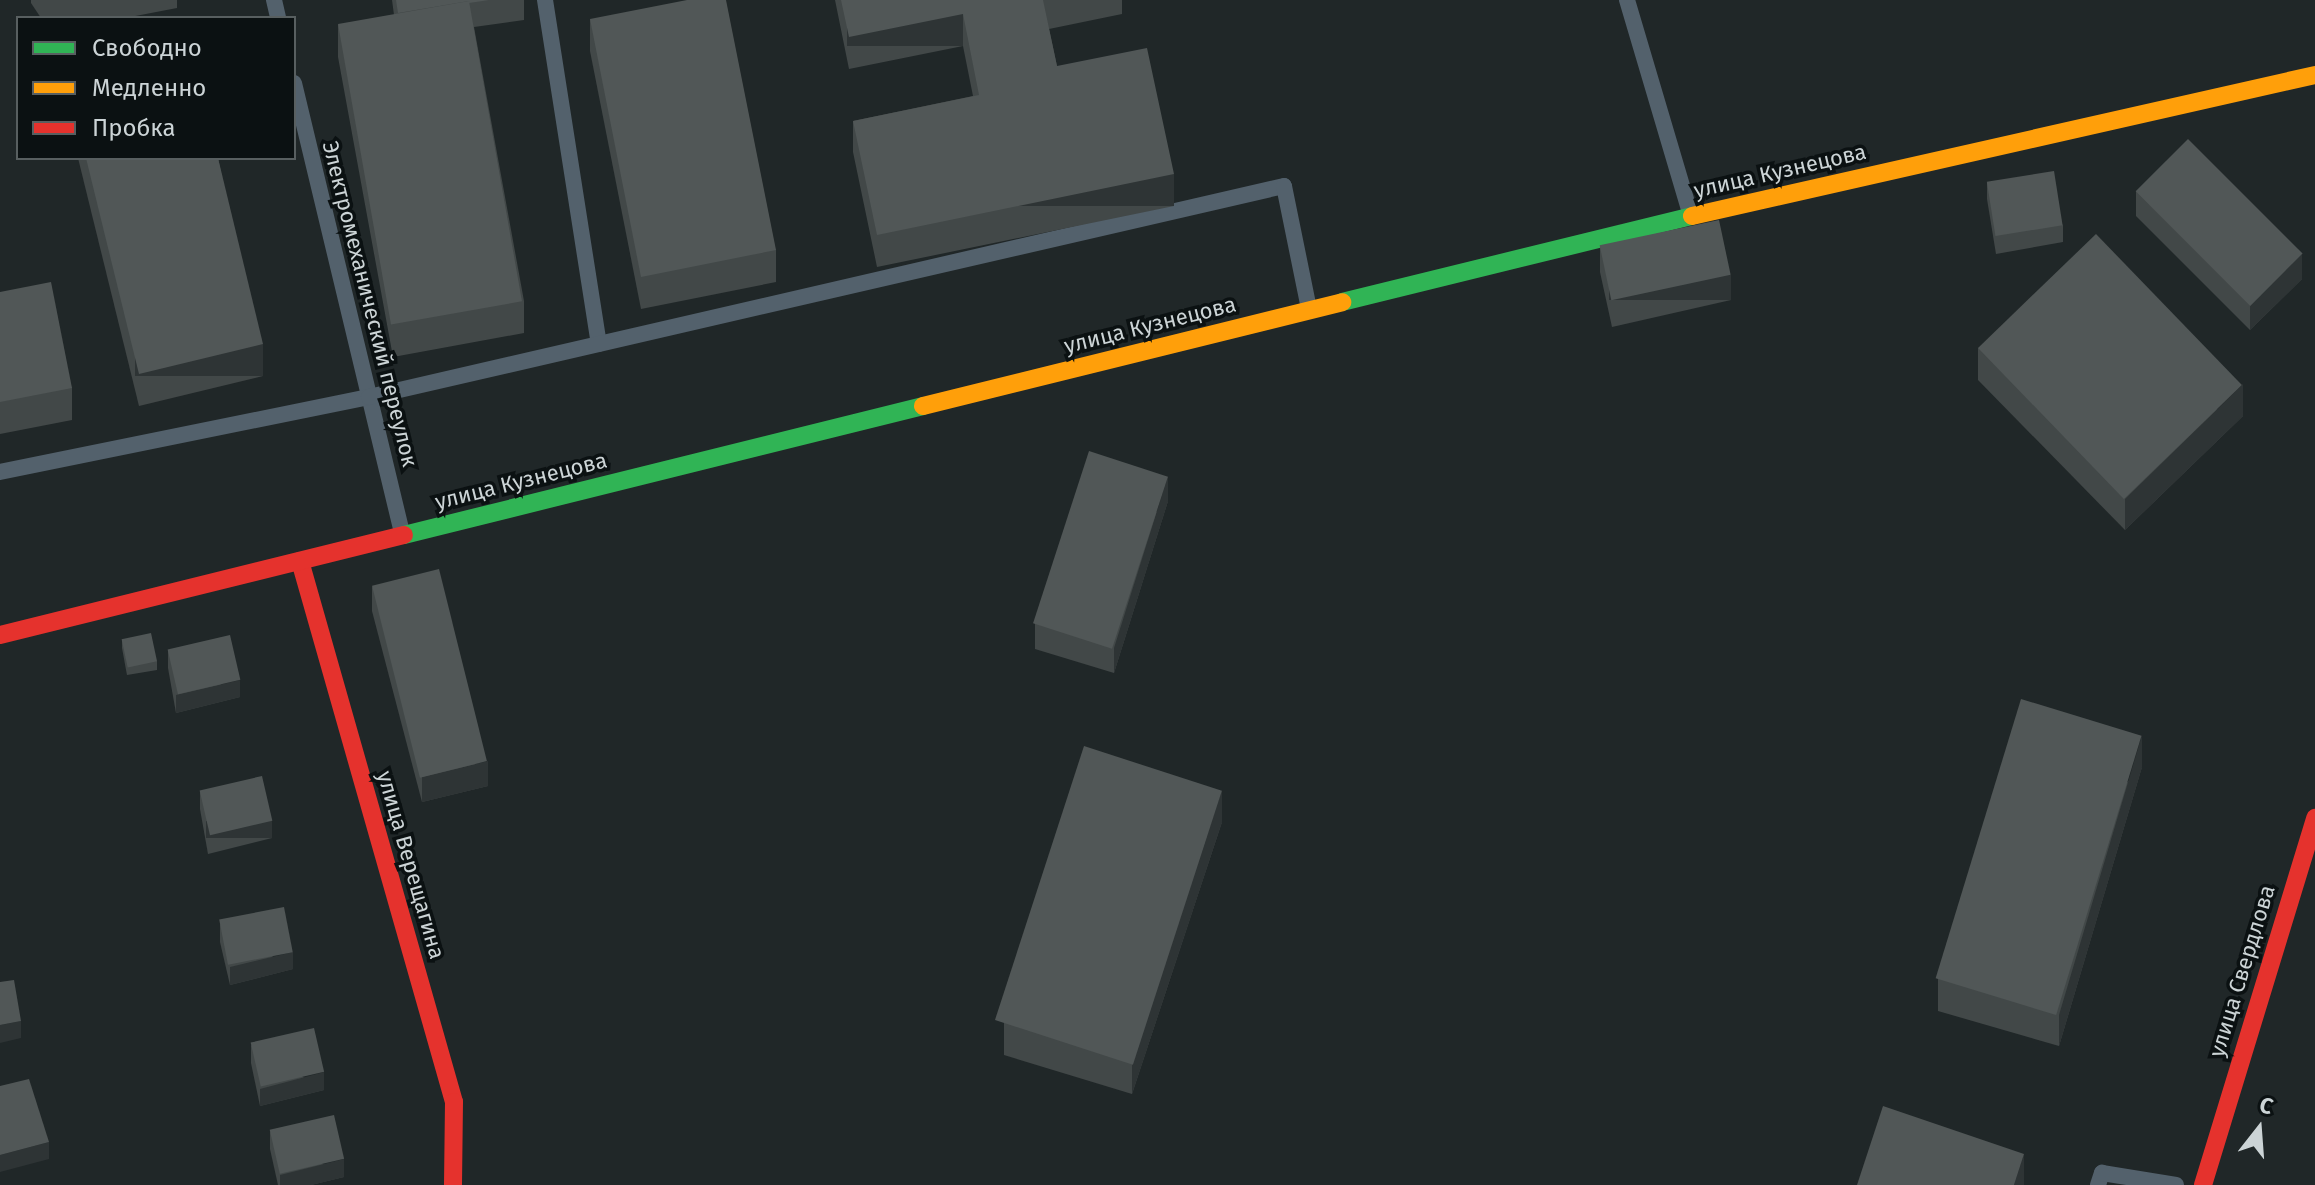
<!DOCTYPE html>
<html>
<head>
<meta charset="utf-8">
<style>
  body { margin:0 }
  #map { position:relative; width:2315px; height:1185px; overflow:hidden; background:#202728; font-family:"Fira Sans",sans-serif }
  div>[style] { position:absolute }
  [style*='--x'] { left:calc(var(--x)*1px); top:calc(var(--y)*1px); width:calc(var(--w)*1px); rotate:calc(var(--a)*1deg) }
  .lane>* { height:16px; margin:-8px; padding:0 8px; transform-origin:8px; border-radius:8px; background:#53616c }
  .fast>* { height:18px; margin:-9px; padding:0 9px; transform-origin:9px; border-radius:9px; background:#30b455 }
  .slow>* { height:18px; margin:-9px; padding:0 9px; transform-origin:9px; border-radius:9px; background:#ff9f0a }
  .jam>* { height:18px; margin:-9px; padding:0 9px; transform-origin:9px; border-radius:9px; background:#e5322d }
  .wall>* { inset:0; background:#424848 }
  .shaded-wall>* { inset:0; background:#2e3435; transform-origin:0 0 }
  .building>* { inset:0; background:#515757; transform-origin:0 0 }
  span { translate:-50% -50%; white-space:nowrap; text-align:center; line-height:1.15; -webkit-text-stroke:7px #0b1112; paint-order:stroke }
  .street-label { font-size:22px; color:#ccd4d6 }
  .legend { position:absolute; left:16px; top:16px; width:280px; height:144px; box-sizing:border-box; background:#0b1112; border:2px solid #585f60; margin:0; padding:10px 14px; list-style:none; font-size:24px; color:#ccd4d6 }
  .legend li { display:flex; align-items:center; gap:16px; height:40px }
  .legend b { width:40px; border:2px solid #585f60 }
  .north { position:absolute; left:2219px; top:1089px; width:80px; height:80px; -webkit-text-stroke:6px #0b1112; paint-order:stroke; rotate:17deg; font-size:22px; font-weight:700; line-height:32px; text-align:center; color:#ccd4d6 }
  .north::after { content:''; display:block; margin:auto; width:28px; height:36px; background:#ccd4d6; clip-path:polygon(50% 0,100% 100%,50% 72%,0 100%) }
</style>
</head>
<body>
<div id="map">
  <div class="lane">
    <i style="--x:274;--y:0;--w:18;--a:77"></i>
    <i style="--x:545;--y:0;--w:348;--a:81.1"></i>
    <i style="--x:1627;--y:0;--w:222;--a:73.5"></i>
    <i style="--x:294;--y:83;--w:463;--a:76.5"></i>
    <i style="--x:0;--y:472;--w:377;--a:-11.5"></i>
    <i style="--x:369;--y:397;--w:939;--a:-12.99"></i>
    <i style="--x:1284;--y:186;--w:126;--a:78.5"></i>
    <i style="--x:2098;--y:1185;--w:13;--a:-72"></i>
    <i style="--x:2102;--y:1173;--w:75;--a:9.2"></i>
  </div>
  <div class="fast">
    <i style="--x:1342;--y:302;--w:360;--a:-13.8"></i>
    <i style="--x:404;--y:535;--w:535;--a:-13.96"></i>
  </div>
  <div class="slow">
    <i style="--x:1692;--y:216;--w:639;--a:-12.75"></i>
    <i style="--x:923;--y:406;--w:432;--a:-13.9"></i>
  </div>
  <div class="jam">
    <i style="--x:300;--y:561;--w:562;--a:74.11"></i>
    <i style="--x:454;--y:1102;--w:83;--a:90.7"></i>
    <i style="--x:0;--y:635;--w:416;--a:-13.9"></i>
    <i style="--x:2203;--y:1185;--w:384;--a:-73"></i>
  </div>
  <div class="wall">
    <i style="clip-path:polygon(31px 0,177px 0,177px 8px,125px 18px,41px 18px,31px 3px)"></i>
    <i style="clip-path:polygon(392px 0,524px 0,524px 20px,474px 27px,524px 301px,524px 333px,393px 357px,338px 57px,338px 25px,394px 15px)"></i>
    <i style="clip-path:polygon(835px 0,1122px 0,1122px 14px,1049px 29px,1057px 66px,1174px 206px,877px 267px,853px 152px,853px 121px,973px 96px,963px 46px,849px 69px)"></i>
    <i style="clip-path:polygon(590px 19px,776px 250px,776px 282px,641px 309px,590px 51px)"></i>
    <i style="clip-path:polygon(78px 158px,218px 158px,263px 376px,139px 406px)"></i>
    <i style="clip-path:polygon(1987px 182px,2063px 225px,2063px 242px,1996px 254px,1987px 199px)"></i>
    <i style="clip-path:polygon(2136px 191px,2302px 279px,2250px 330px,2136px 216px)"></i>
    <i style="clip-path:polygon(1600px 246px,1731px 300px,1612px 327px,1600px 272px)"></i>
    <i style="clip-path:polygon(0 292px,72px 388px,72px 420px,0 434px)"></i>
    <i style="clip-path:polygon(1978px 348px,2243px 416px,2125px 530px,1978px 380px)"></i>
    <i style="clip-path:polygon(1168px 501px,1114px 673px,1035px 649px,1035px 624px)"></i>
    <i style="clip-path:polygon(372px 586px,488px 786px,422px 802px,372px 611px)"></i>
    <i style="clip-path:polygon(122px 639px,157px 661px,157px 670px,127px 675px,122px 648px)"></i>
    <i style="clip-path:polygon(168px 650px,240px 697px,176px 713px,168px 668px)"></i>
    <i style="clip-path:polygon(2142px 767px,2059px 1046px,1938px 1011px,1938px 979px)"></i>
    <i style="clip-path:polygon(200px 792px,272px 838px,208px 854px,200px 809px)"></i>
    <i style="clip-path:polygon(1222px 822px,1132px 1094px,1004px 1055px,1004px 1023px)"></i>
    <i style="clip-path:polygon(220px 924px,293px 969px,230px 985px,220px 942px)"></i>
    <i style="clip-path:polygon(251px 1045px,324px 1090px,260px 1106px,251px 1063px)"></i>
    <i style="clip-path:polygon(270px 1132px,344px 1177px,311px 1185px,278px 1185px,270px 1149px)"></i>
  </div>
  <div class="shaded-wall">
    <i style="left:963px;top:14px;width:32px;height:116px;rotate:90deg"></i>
    <i style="left:1174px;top:174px;width:32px;height:303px;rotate:90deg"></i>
    <i style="clip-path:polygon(2302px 254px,2302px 279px,2250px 330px,2250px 305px)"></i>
    <i style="left:1731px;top:275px;width:25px;height:122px;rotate:90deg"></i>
    <i style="left:263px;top:344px;width:32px;height:128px;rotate:90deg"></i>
    <i style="clip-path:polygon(2243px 384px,2243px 416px,2125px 530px,2125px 499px)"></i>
    <i style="clip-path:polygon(1168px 476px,1168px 501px,1114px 673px,1114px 648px)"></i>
    <i style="clip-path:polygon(240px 680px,240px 697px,176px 713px,176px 695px)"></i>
    <i style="clip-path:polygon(2142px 735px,2142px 767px,2059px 1046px,2059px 1015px)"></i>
    <i style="clip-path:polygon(488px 761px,488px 786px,422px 802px,422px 777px)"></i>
    <i style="clip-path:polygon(1222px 790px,1222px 822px,1132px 1094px,1132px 1062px)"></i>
    <i style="left:272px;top:821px;width:17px;height:66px;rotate:90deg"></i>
    <i style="clip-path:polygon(293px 952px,293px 969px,230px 985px,230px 967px)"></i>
    <i style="clip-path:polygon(21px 1021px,21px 1038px,0 1043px,0 1025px)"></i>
    <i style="clip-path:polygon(324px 1072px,324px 1090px,260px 1106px,260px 1089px)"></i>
    <i style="clip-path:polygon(49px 1142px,49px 1159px,0 1172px,0 1155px)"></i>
    <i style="clip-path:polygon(2024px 1154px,2024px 1185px,2014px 1185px)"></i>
    <i style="clip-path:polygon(344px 1159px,344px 1177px,311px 1185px,280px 1185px,280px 1175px)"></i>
  </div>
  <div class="building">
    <i style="clip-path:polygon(396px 0,489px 0,469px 3px,469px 1px,398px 13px)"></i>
    <i style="clip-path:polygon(687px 0,726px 0,776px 250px,641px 277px,590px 19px)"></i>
    <i style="clip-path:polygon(841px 0,1043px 0,1057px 66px,1147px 48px,1174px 174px,877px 235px,853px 121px,979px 95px,963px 14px,849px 37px)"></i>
    <i style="left:469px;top:1px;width:305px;height:133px;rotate:80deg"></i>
    <i style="left:2188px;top:139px;width:162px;height:74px;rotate:45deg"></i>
    <i style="clip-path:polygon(86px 158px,218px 158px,263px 344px,139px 374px)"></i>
    <i style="left:2054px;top:171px;width:55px;height:68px;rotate:81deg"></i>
    <i style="left:1719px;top:220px;width:56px;height:122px;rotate:78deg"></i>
    <i style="left:2096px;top:234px;width:210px;height:164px;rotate:46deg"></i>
    <i style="clip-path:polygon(51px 282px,72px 388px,0 402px,0 292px)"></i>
    <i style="left:1089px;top:451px;width:83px;height:181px;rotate:18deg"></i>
    <i style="left:439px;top:569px;width:198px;height:69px;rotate:76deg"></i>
    <i style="left:151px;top:633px;width:29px;height:30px;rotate:78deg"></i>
    <i style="left:230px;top:635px;width:46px;height:64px;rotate:77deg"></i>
    <i style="left:2021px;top:699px;width:126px;height:292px;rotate:17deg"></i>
    <i style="left:1084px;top:746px;width:145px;height:288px;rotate:18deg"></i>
    <i style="left:262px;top:776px;width:46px;height:64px;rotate:77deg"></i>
    <i style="left:284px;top:907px;width:46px;height:66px;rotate:79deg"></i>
    <i style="clip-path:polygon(14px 980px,21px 1021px,0 1025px,0 982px)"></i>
    <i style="left:314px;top:1028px;width:45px;height:65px;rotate:77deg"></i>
    <i style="clip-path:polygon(29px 1079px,49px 1142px,0 1155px,0 1086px)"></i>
    <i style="clip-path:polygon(1883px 1106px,2024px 1154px,2014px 1185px,1857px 1185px)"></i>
    <i style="left:334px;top:1115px;width:45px;height:66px;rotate:77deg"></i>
  </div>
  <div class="street-label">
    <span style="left:1780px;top:171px;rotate:-13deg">улица Кузнецова</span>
    <span style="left:370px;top:304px;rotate:76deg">Электромеханический переулок</span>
    <span style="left:1150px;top:325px;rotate:-14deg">улица Кузнецова</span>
    <span style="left:521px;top:481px;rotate:-14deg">улица Кузнецова</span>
    <span style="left:411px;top:865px;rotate:74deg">улица Верещагина</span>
    <span style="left:2242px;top:971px;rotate:-73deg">улица Свердлова</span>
  </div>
  <ul class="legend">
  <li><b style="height:10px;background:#30b455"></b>Свободно</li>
  <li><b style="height:10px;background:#ff9f0a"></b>Медленно</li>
  <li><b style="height:10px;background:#e5322d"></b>Пробка</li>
  </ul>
  <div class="north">С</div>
</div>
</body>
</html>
